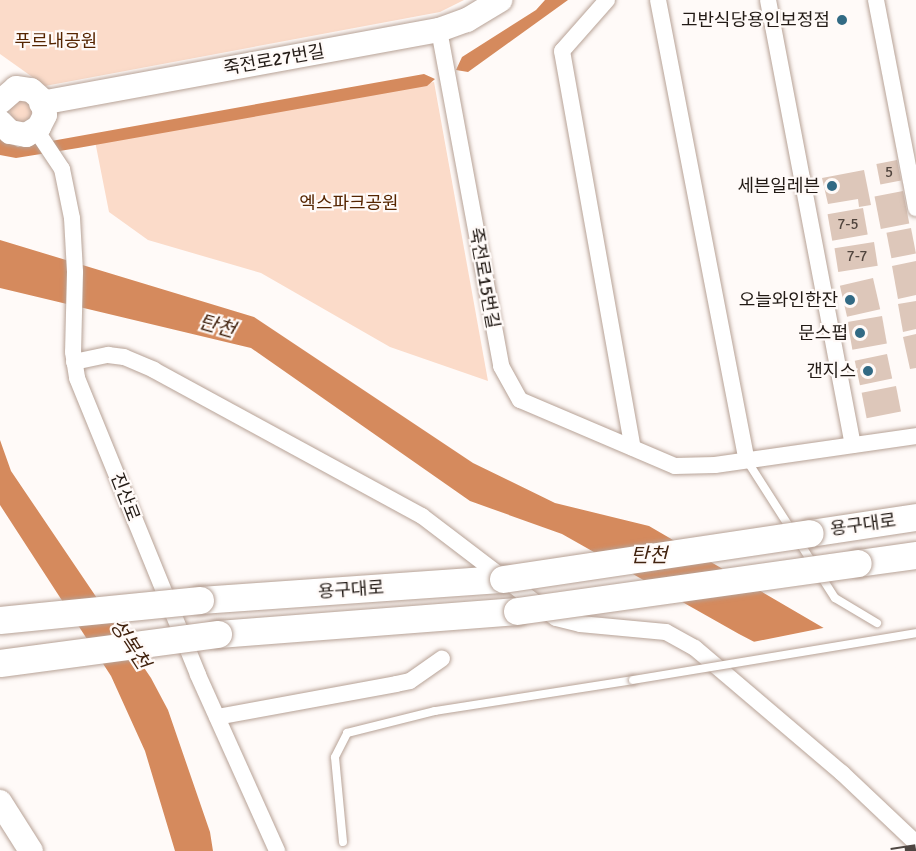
<!DOCTYPE html>
<html>
<head>
<meta charset="utf-8">
<style>
  body { margin:0 }
  #map { position:relative; width:916px; height:851px; overflow:hidden; background:#fffaf8; font-family:Signika,"Noto Sans KR",sans-serif }
  div>[style] { position:absolute }
  [style*='--x'] { left:calc(var(--x)*1px); top:calc(var(--y)*1px); width:calc(var(--w)*1px); rotate:calc(var(--a)*1deg) }
  .green>* { inset:0; background:#fbdbc9 }
  .round { border-radius:50% }
  .water>* { inset:0; background:#d58a5d }
  .pier>* { inset:0; background:#fffaf8 }
  .building>* { inset:0; background:#ddc7ba; transform-origin:0 0 }
  .roads { filter:drop-shadow(0 0 2px #b7a296) drop-shadow(0 0 2px #b7a296) }
  .lane>* { height:8px; margin:-4px; padding:0 4px; transform-origin:4px; border-radius:4px; background:#fff }
  .street>* { height:16px; margin:-8px; padding:0 8px; transform-origin:8px; border-radius:8px; background:#fff }
  .secondary>* { height:24px; margin:-12px; padding:0 12px; transform-origin:12px; border-radius:12px; background:#fff }
  .primary>* { height:27px; margin:-13.5px; padding:0 13.5px; transform-origin:13.5px; border-radius:13.5px; background:#fff }
  .rail>* { height:7px; margin-top:-3.5px; transform-origin:0; background:repeating-linear-gradient(90deg,#fffaf8 0 14px,#4e4642 0 28px); box-sizing:border-box; border-block:2px solid #4e4642 }
  .bridges { filter:drop-shadow(0 0 2px #b7a296) drop-shadow(0 0 2px #b7a296) }
  .lane-bridge>* { height:8px; margin:-4px; padding:0 4px; transform-origin:4px; border-radius:4px; background:#fff }
  .primary-bridge>* { height:27px; margin:-13.5px; padding:0 13.5px; transform-origin:13.5px; border-radius:13.5px; background:#fff }
  .dots>* { width:16px; height:16px; translate:-50% -50%; box-sizing:border-box; border:3px solid #fffaf8; border-radius:50% }
  span { translate:-50% -50%; white-space:nowrap; text-align:center; line-height:1.15; -webkit-text-stroke:4.5px #fffaf8; paint-order:stroke }
  .number-label { font-size:15px; color:#51453e }
  .number-label span { -webkit-text-stroke-width:0 }
  .poi-label { font-size:18px; color:#221a15 }
  .right { translate:-100% -50%; text-align:right }
  .park-label { font-size:18px; color:#552500 }
  .street-label { font-size:18px; color:#221a15 }
  .water-label { font-size:20px; color:#42230f; font-style:italic }
</style>
</head>
<body>
<div id="map">
  <div class="green">
    <i style="clip-path:polygon(0 0,464px 0,440px 12px,45px 86px,0 54px)"></i>
    <i style="clip-path:polygon(434px 82px,488px 381px,390px 347px,261px 273px,148px 240px,109px 212px,95px 141px)"></i>
    <i class="round" style="left:10px;top:100px;width:22px;height:22px"></i>
  </div>
  <div class="water">
    <i style="clip-path:polygon(545px 0,568px 0,468px 72px,456px 70px,462px 57px,536px 10px)"></i>
    <i style="clip-path:polygon(424px 74px,435px 79px,427px 86px,78px 148px,16px 158px,0 155px,0 139px,18px 147px)"></i>
    <i style="clip-path:polygon(0 240px,254px 317px,473px 463px,555px 503px,649px 526px,906px 676px,909px 722px,739px 634px,562px 534px,470px 501px,251px 348px,0 288px)"></i>
    <i style="clip-path:polygon(0 440px,11px 471px,151px 678px,168px 710px,210px 832px,213px 851px,175px 851px,145px 751px,111px 676px,0 505px)"></i>
  </div>
  <div class="pier">
    <i style="clip-path:polygon(828px 627px,907px 674px,916px 683px,916px 734px,907px 724px,748px 643px)"></i>
  </div>
  <div class="building">
    <i style="left:897px;top:160px;width:21px;height:21px;rotate:79deg"></i>
    <i style="clip-path:polygon(864px 170px,871px 205px,859px 207px,858px 199px,828px 204px,822px 178px)"></i>
    <i style="left:903px;top:191px;width:33px;height:29px;rotate:79deg"></i>
    <i style="left:863px;top:208px;width:27px;height:36px;rotate:80deg"></i>
    <i style="left:911px;top:228px;width:26px;height:25px;rotate:79deg"></i>
    <i style="left:874px;top:242px;width:24px;height:40px;rotate:81deg"></i>
    <i style="clip-path:polygon(916px 261px,916px 295px,898px 299px,892px 266px)"></i>
    <i style="left:873px;top:278px;width:32px;height:34px;rotate:77deg"></i>
    <i style="clip-path:polygon(916px 301px,916px 329px,903px 332px,898px 304px)"></i>
    <i style="left:882px;top:316px;width:28px;height:35px;rotate:80deg"></i>
    <i style="clip-path:polygon(916px 334px,916px 368px,910px 369px,903px 337px)"></i>
    <i style="left:887px;top:354px;width:25px;height:33px;rotate:78deg"></i>
    <i style="left:896px;top:386px;width:26px;height:35px;rotate:79deg"></i>
  </div>
  <div class="roads">
    <div class="lane">
      <i style="--x:746;--y:459;--w:165;--a:57.4"></i>
      <i style="--x:835;--y:598;--w:49;--a:30.8"></i>
      <i style="--x:343;--y:842;--w:85;--a:-95.4"></i>
      <i style="--x:335;--y:757;--w:27;--a:-63"></i>
      <i style="--x:347;--y:733;--w:91;--a:-14"></i>
      <i style="--x:435;--y:711;--w:200;--a:-8.9"></i>
    </div>
    <div class="street">
      <i style="--x:607;--y:0;--w:68;--a:131.4"></i>
      <i style="--x:562;--y:51;--w:403;--a:79.9"></i>
      <i style="--x:658;--y:0;--w:467;--a:79.1"></i>
      <i style="--x:768;--y:0;--w:453;--a:79.2"></i>
      <i style="--x:876;--y:0;--w:212;--a:79.1"></i>
      <i style="--x:439;--y:30;--w:342;--a:79.5"></i>
      <i style="--x:501;--y:366;--w:39;--a:61"></i>
      <i style="--x:520;--y:400;--w:168;--a:23.1"></i>
      <i style="--x:675;--y:466;--w:40;--a:-1.4"></i>
      <i style="--x:715;--y:465;--w:203;--a:-8.2"></i>
      <i style="--x:36;--y:130;--w:47;--a:56.3"></i>
      <i style="--x:62;--y:169;--w:50;--a:78.5"></i>
      <i style="--x:72;--y:218;--w:54;--a:86.8"></i>
      <i style="--x:75;--y:272;--w:80;--a:91.4"></i>
      <i style="--x:73;--y:352;--w:26;--a:81"></i>
      <i style="--x:77;--y:378;--w:321;--a:67.8"></i>
      <i style="--x:198;--y:675;--w:193;--a:65.8"></i>
      <i style="--x:74;--y:362;--w:35;--a:-12"></i>
      <i style="--x:108;--y:355;--w:16;--a:7"></i>
      <i style="--x:124;--y:357;--w:33;--a:23"></i>
      <i style="--x:154;--y:370;--w:305;--a:28.6"></i>
      <i style="--x:422;--y:516;--w:168;--a:37.3"></i>
      <i style="--x:556;--y:618;--w:25;--a:14"></i>
      <i style="--x:580;--y:624;--w:86;--a:5.3"></i>
      <i style="--x:666;--y:632;--w:33;--a:29"></i>
      <i style="--x:695;--y:648;--w:193;--a:40.4"></i>
      <i style="--x:842;--y:773;--w:102;--a:43.4"></i>
      <i style="--x:217;--y:717;--w:182;--a:-10.4"></i>
      <i style="--x:396;--y:684;--w:14;--a:-12"></i>
      <i style="--x:410;--y:681;--w:39;--a:-35"></i>
    </div>
    <div class="secondary">
      <i style="--x:0;--y:102;--w:21;--a:-41"></i>
      <i style="--x:16;--y:88;--w:15;--a:8"></i>
      <i style="--x:31;--y:90;--w:15;--a:42"></i>
      <i style="--x:42;--y:100;--w:15;--a:79"></i>
      <i style="--x:45;--y:115;--w:13;--a:117"></i>
      <i style="--x:39;--y:127;--w:15;--a:148"></i>
      <i style="--x:26;--y:135;--w:16;--a:-169"></i>
      <i style="--x:10;--y:132;--w:14;--a:-135"></i>
      <i style="--x:41;--y:103;--w:405;--a:-10.4"></i>
      <i style="--x:439;--y:30;--w:30;--a:-20"></i>
      <i style="--x:467;--y:20;--w:39;--a:-31"></i>
      <i style="--x:0;--y:802;--w:58;--a:57.7"></i>
    </div>
    <div class="primary">
      <i style="--x:810;--y:533;--w:107;--a:-8.6"></i>
      <i style="--x:858;--y:563;--w:59;--a:-7.9"></i>
      <i style="--x:200;--y:600;--w:304;--a:-4"></i>
      <i style="--x:218;--y:634;--w:300;--a:-4.4"></i>
    </div>
  </div>
  <div class="rail">
    <i style="--x:891;--y:851;--w:25;--a:-9"></i>
  </div>
  <div class="bridges">
    <div class="lane-bridge">
      <i style="--x:633;--y:680;--w:287;--a:-9.4"></i>
    </div>
    <div class="primary-bridge">
      <i style="--x:503;--y:579;--w:310;--a:-8.5"></i>
      <i style="--x:517;--y:611;--w:344;--a:-8"></i>
      <i style="--x:0;--y:620;--w:201;--a:-5.7"></i>
      <i style="--x:0;--y:663;--w:220;--a:-7.6"></i>
    </div>
  </div>
  <div class="dots">
    <i style="left:842px;top:20px;background:#326a84"></i>
    <i style="left:832px;top:186px;background:#326a84"></i>
    <i style="left:850px;top:300px;background:#326a84"></i>
    <i style="left:860px;top:333px;background:#326a84"></i>
    <i style="left:868px;top:371px;background:#326a84"></i>
  </div>
  <div class="number-label">
    <span style="left:889px;top:173px">5</span>
    <span style="left:848px;top:225px">7-5</span>
    <span style="left:857px;top:257px">7-7</span>
  </div>
  <div class="poi-label">
    <span class="right" style="left:830px;top:20px">고반식당용인보정점</span>
    <span class="right" style="left:820px;top:186px">세븐일레븐</span>
    <span class="right" style="left:838px;top:300px">오늘와인한잔</span>
    <span class="right" style="left:848px;top:333px">문스펍</span>
    <span class="right" style="left:856px;top:371px">갠지스</span>
  </div>
  <div class="park-label">
    <span style="left:56px;top:41px">푸르내공원</span>
    <span style="left:349px;top:203px">엑스파크공원</span>
  </div>
  <div class="street-label">
    <span style="left:274px;top:60px;rotate:-10deg">죽전로27번길</span>
    <span style="left:484px;top:278px;rotate:80deg">죽전로15번길</span>
    <span style="left:125px;top:497px;rotate:69deg">진산로</span>
    <span style="left:863px;top:525px;rotate:-8deg">용구대로</span>
    <span style="left:351px;top:590px;rotate:-4deg">용구대로</span>
  </div>
  <div class="water-label">
    <span style="left:217px;top:326px;rotate:16deg">탄천</span>
    <span style="left:649px;top:555px">탄천</span>
    <span style="left:130px;top:644px;rotate:57deg">성복천</span>
  </div>
</div>
</body>
</html>
